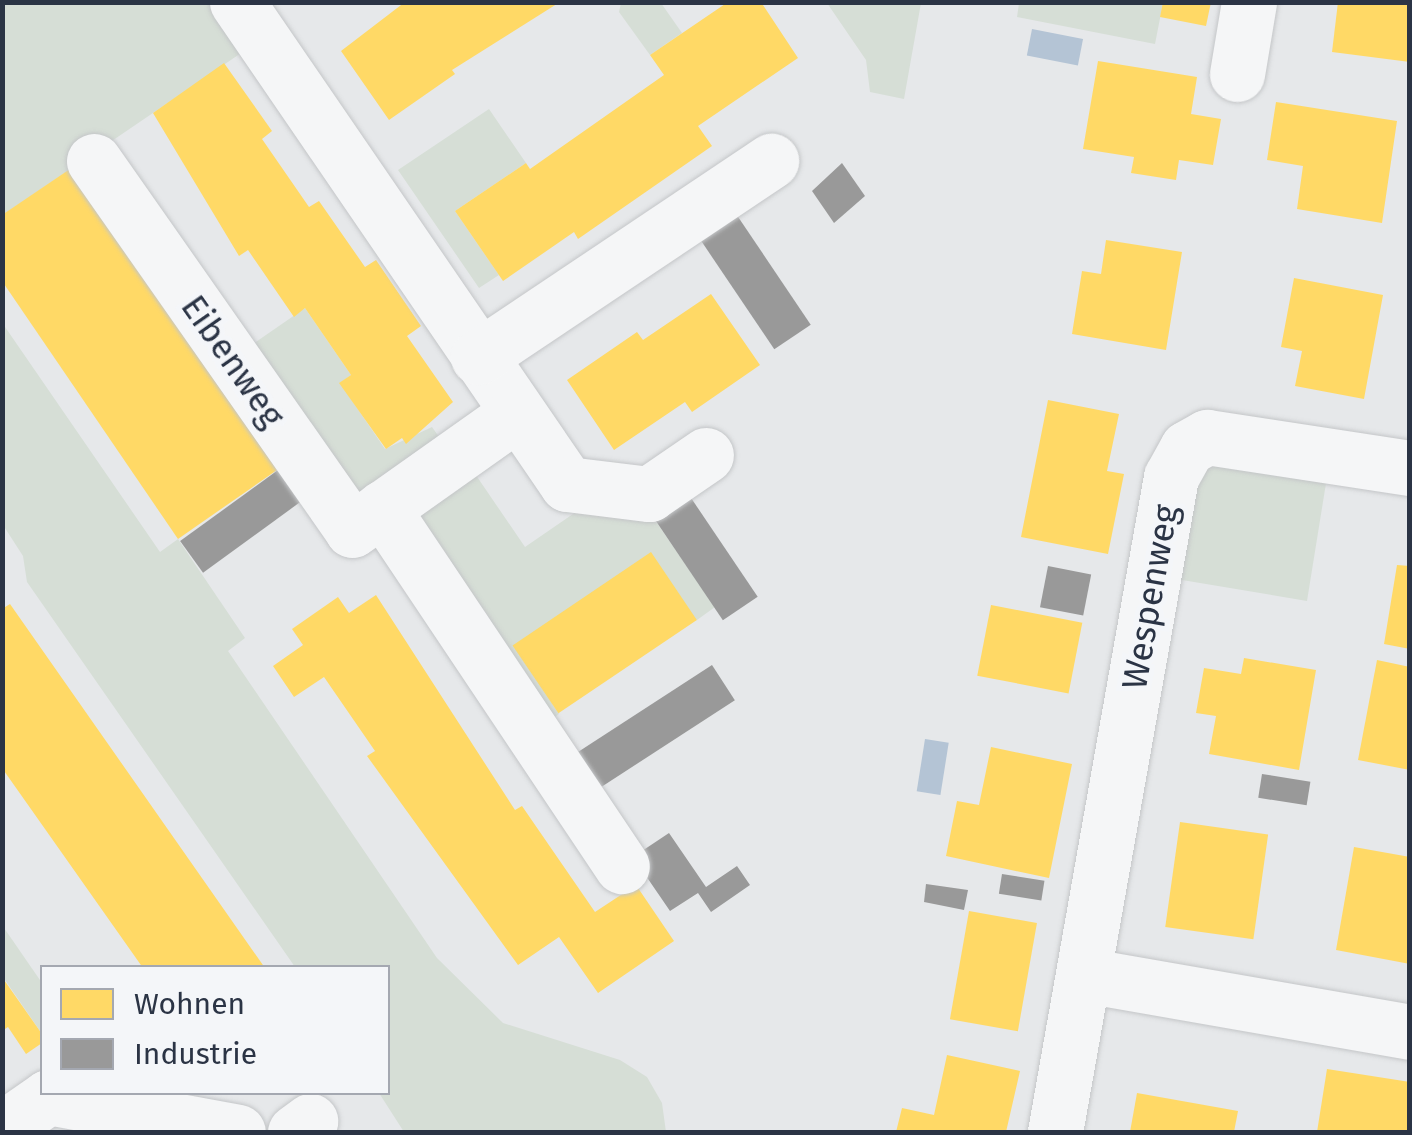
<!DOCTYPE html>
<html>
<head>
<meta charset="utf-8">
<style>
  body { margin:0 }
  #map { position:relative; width:1412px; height:1135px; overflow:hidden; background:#e6e8ea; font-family:"Fira Sans",sans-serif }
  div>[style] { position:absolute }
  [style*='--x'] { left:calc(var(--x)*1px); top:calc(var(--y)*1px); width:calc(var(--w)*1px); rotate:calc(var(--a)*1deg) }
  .green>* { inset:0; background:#d6ded6 }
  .water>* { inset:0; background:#b4c4d5; transform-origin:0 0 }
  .homes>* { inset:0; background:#ffd966; transform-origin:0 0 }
  .industry>* { inset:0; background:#999; transform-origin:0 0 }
  .roads { filter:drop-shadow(0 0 2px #c4c6c8) drop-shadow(0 0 2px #c4c6c8) }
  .minor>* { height:55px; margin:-27.5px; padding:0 27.5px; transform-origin:27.5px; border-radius:27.5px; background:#f5f6f7 }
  span { translate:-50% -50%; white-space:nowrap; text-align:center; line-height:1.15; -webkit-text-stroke:10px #f4f6f9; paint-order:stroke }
  .street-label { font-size:35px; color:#2b3445 }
  .frame { position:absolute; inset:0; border:5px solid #2b3445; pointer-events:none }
  .legend { position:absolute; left:40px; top:965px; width:350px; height:130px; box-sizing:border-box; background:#f4f6f9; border:2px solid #a4a8b1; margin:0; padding:12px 18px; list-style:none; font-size:30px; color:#2b3445 }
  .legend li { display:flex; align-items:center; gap:20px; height:50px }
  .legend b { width:50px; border:2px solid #a4a8b1 }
</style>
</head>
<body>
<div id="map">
  <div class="green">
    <i style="clip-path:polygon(3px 3px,215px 3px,247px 49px,3px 215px)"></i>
    <i style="clip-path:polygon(621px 3px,661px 3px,682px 33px,650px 55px,619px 12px)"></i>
    <i style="clip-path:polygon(827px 3px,921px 3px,904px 99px,870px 92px,866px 60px)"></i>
    <i style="clip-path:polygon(1019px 3px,1019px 2px,1163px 3px,1155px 44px,1017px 17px)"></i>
    <i style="clip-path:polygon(489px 109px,526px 163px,455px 211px,499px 275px,479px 288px,398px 170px)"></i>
    <i style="clip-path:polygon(305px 308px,351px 375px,340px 383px,385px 449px,432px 427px,442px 441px,360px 498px,243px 351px)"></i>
    <i style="clip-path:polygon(3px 324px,160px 552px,178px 539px,245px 638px,228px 651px,437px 958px,503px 1023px,620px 1060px,647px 1077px,662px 1103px,666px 1132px,404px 1132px,379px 1093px,388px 1092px,388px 968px,295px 967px,27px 582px,23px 556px,3px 525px)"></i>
    <i style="clip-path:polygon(1206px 462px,1327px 477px,1307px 601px,1170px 578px,1187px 483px)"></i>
    <i style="clip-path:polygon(469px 465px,525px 547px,589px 503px,650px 513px,715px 607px,697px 620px,514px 646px,559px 714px,541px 726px,413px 522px)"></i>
    <i style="clip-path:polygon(2px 925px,42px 983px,42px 1034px,3px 977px)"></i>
  </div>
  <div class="water">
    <i style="left:1032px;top:29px;width:52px;height:27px;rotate:11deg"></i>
    <i style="left:925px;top:739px;width:24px;height:53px;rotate:9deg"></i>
  </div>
  <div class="homes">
    <i style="clip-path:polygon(405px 2px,560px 2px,452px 70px,455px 74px,389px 120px,341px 51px)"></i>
    <i style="clip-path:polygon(728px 2px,761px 2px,798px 58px,698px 126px,712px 146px,578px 239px,574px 232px,503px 281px,455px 211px,526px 163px,530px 169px,664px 75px,650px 55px)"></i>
    <i style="clip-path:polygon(1163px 2px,1211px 2px,1206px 26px,1160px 17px)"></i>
    <i style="clip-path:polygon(1338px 2px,1410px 2px,1410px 62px,1332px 52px)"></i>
    <i style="clip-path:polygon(1098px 61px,1197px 77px,1191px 114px,1221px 119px,1213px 165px,1179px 160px,1176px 180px,1131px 173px,1134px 157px,1083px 149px)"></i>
    <i style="clip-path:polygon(224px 63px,272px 131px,262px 139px,309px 207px,319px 201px,365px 267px,376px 260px,421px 326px,407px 336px,453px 402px,406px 444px,402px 438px,386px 449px,339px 383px,351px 375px,305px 308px,294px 317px,248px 250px,239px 256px,153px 113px)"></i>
    <i style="clip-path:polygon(1276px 102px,1397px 121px,1382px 223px,1297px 209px,1303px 166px,1267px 160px)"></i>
    <i style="clip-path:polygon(70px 169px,277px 470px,178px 539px,2px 281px,2px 215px)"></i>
    <i style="clip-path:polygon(1106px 240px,1182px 252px,1166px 350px,1072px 334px,1082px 271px,1101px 274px)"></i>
    <i style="clip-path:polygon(1294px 278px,1383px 295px,1364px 399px,1295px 386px,1302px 351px,1281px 347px)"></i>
    <i style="clip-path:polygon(711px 294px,760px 365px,692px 412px,685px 402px,614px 450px,567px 380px,637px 332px,643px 340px)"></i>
    <i style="clip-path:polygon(1048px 400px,1119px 414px,1107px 471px,1124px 474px,1108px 554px,1021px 537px)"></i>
    <i style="left:651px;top:552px;width:82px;height:167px;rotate:56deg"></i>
    <i style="clip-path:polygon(1397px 565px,1410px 566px,1410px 649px,1384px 644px)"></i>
    <i style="clip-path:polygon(376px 595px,515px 810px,522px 806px,595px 912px,636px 885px,674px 941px,598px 993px,559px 937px,518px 965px,367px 756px,375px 751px,324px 677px,294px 697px,273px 666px,303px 645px,292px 629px,338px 597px,349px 613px)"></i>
    <i style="clip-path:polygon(10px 604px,141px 791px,265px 968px,143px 968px,2px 768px,2px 609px)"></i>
    <i style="left:991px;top:605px;width:93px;height:72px;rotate:11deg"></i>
    <i style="clip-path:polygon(1244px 658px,1316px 670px,1299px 770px,1209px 754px,1216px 716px,1196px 713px,1204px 668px,1241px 674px)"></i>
    <i style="clip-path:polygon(1377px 660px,1410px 667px,1410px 770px,1358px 760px)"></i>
    <i style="clip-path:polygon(991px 747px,1072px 764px,1049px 878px,946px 856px,957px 801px,979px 805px)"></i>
    <i style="left:1180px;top:822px;width:89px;height:106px;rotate:8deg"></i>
    <i style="clip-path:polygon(1354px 847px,1410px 857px,1410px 964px,1336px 950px)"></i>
    <i style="left:969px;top:911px;width:69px;height:110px;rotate:10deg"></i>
    <i style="clip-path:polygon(2px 977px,42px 1034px,42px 1043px,26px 1054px,8px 1027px,2px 1031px)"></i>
    <i style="clip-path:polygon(947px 1055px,1020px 1071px,1006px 1132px,896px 1132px,902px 1108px,934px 1115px)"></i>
    <i style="clip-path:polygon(1327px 1069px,1410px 1082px,1410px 1132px,1317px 1132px)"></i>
    <i style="clip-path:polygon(1137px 1093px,1238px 1111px,1234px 1132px,1130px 1132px)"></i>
  </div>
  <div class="industry">
    <i style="clip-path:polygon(842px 163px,865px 196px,834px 223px,812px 191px)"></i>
    <i style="left:728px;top:202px;width:148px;height:44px;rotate:56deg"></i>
    <i style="left:278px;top:470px;width:39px;height:121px;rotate:54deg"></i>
    <i style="left:685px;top:489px;width:130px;height:42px;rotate:56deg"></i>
    <i style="left:1048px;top:566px;width:44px;height:42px;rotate:11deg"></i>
    <i style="left:712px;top:665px;width:42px;height:174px;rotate:57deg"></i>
    <i style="left:1262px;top:774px;width:49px;height:24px;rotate:9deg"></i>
    <i style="clip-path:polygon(669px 833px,706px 887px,737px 866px,750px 885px,711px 912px,698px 893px,670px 911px,633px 857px)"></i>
    <i style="left:1002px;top:874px;width:43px;height:20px;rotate:9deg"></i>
    <i style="clip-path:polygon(926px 884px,968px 890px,964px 910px,924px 902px)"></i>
  </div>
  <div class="roads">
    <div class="minor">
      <i style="--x:237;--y:2;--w:584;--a:55.6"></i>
      <i style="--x:567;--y:484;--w:83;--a:7"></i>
      <i style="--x:649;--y:494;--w:69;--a:-34.4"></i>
      <i style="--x:1237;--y:74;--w:73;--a:-80.5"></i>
      <i style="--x:94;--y:161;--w:450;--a:55"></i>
      <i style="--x:352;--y:530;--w:202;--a:-35.3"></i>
      <i style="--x:478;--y:357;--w:353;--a:-33.8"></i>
      <i style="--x:382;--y:508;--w:431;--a:56.2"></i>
      <i style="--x:1084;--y:975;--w:331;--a:9.9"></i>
      <i style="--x:2;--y:1129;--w:56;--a:-34.8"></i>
      <i style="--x:48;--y:1097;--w:193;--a:10.4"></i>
      <i style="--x:295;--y:1132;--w:19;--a:-36"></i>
      <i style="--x:1055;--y:1132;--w:665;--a:-79.96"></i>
      <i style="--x:1171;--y:477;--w:33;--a:-61"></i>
      <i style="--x:1187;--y:448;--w:23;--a:-29"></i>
      <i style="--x:1207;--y:437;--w:205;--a:8.7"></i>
    </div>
  </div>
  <div class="street-label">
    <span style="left:233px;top:361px;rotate:55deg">Eibenweg</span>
    <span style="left:1150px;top:597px;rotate:-80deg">Wespenweg</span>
  </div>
  <div class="frame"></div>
  <ul class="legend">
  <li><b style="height:28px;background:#ffd966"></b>Wohnen</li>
  <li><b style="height:28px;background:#999"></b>Industrie</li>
  </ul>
</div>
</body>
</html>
